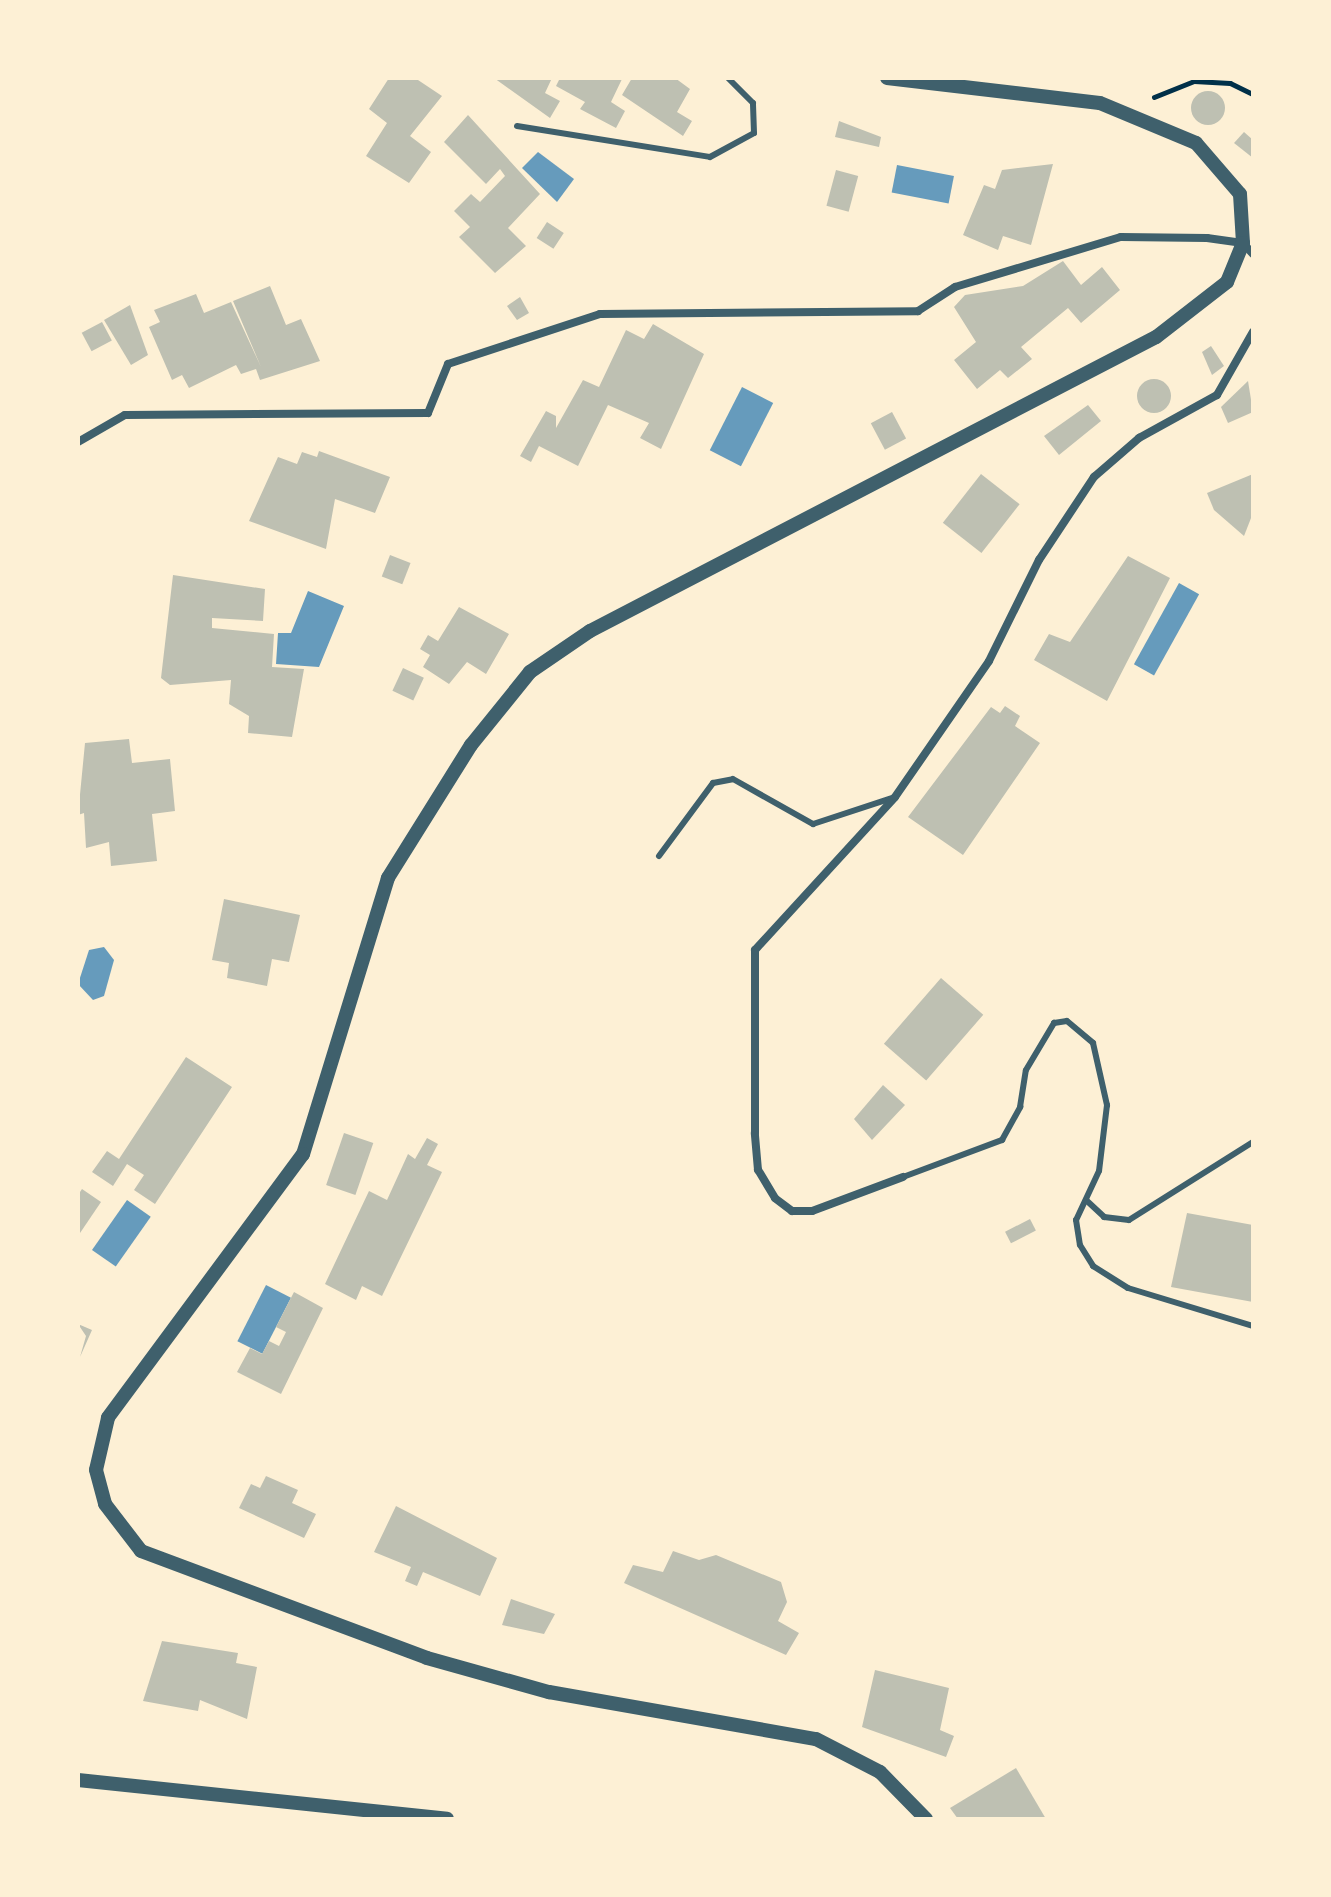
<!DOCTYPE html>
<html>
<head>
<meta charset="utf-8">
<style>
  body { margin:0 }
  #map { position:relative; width:1331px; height:1897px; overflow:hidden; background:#fdf0d5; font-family:Cabin,sans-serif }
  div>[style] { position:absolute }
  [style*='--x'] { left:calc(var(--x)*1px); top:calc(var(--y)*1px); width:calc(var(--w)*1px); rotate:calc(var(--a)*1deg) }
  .water>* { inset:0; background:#669bbc; transform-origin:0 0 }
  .building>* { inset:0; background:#bec0b2; transform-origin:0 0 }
  .round { border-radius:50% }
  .path>* { height:5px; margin:-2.5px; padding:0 2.5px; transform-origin:2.5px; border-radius:2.5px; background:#003049 }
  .service>* { height:6px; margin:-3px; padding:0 3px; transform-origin:3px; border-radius:3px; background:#3f606c }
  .minor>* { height:8px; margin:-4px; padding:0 4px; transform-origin:4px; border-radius:4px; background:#3f606c }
  .tertiary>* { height:14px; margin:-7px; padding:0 7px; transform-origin:7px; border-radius:7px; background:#3f606c }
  span { translate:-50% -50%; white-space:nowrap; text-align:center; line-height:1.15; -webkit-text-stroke:8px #fdf0d5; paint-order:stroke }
  .frame { position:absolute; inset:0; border:80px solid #fdf0d5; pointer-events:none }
</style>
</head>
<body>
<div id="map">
  <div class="water">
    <i style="clip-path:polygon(538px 152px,574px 179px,557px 202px,522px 168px)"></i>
    <i style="left:897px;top:165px;width:58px;height:28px;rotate:11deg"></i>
    <i style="left:742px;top:387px;width:35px;height:71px;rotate:27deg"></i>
    <i style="left:1179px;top:583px;width:23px;height:93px;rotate:29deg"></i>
    <i style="clip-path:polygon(308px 591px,344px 606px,319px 667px,276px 664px,278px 633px,291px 633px)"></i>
    <i style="clip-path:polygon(104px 947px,114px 960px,104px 996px,93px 1000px,78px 984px,89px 950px)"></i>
    <i style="left:127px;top:1200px;width:29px;height:61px;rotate:35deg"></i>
    <i style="left:266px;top:1285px;width:28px;height:63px;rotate:27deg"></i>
  </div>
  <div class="building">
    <i style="clip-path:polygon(389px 78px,415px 78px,442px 96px,410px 136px,431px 152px,409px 183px,366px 156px,387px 123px,369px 109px)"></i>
    <i style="clip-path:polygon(494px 78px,552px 78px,545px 93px,560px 101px,550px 118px)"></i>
    <i style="clip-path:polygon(560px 78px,622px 79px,611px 102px,625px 111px,616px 128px,580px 109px,585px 102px,556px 86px)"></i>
    <i style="clip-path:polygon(632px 78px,675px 78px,690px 89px,677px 112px,692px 121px,683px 136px,622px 95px)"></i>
    <i class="round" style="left:1191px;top:91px;width:34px;height:34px"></i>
    <i style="clip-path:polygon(468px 115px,540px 194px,508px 228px,526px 246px,495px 273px,459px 237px,470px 227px,454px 211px,471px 194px,480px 202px,505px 176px,500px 169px,486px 184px,444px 142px)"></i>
    <i style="clip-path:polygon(839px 121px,881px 137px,879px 147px,835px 137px)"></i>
    <i style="clip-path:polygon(1244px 132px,1253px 140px,1253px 158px,1234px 143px)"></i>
    <i style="clip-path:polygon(1053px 164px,1031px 245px,1003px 236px,998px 250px,963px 235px,984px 185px,995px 189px,1002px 170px)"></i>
    <i style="left:836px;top:170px;width:23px;height:37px;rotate:15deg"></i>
    <i style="left:547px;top:222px;width:20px;height:19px;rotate:33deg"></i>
    <i style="clip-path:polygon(1063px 261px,1081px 285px,1102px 267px,1120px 290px,1081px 323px,1068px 308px,1021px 347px,1032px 359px,1008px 378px,1000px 370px,977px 389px,954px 360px,976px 342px,954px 307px,965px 295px,1023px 286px)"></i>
    <i style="clip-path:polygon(270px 286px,286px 325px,301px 319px,320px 361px,260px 380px,256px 369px,241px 374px,236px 365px,189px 388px,182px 375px,172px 380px,149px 327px,160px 322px,154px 310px,196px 294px,204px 313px,231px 302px,261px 367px,233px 301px)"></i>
    <i style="clip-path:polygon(520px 297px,529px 313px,517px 320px,507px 306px)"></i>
    <i style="clip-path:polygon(130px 305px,148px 355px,131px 365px,104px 320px)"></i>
    <i style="left:102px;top:322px;width:21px;height:23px;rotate:62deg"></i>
    <i style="clip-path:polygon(653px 324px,704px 354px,661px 449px,640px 438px,649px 423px,608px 405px,578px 466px,539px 446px,531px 462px,520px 456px,546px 411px,556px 416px,556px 428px,583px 380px,599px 387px,626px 330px,644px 339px)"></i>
    <i style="clip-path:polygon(1211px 346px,1224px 366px,1212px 375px,1202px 352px)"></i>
    <i class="round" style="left:1137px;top:379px;width:34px;height:34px"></i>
    <i style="clip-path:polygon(1248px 381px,1253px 412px,1228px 423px,1221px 407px)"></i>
    <i style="clip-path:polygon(1088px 405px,1101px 421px,1059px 455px,1044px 436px)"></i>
    <i style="left:892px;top:412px;width:30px;height:24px;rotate:62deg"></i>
    <i style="clip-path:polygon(319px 451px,390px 477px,375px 513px,335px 499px,326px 549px,249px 521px,278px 457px,297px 464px,302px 452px,317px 457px)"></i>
    <i style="left:981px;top:474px;width:49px;height:62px;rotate:38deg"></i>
    <i style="clip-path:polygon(1253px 474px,1253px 513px,1244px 536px,1214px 510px,1207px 493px)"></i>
    <i style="left:390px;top:555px;width:22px;height:23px;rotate:21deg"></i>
    <i style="clip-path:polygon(1128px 556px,1170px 578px,1107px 701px,1034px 660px,1049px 634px,1070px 642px)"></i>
    <i style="clip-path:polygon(173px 575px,265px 589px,263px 621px,212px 618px,212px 628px,274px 634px,272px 667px,304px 669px,292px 737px,248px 733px,249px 716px,229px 704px,231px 680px,170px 685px,161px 678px)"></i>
    <i style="clip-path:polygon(459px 607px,509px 634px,486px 674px,467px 662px,449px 684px,423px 667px,430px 655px,420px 649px,428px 635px,438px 641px)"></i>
    <i style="left:403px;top:668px;width:23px;height:25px;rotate:25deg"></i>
    <i style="clip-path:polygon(1005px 706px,1020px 716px,1015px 726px,1040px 743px,963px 855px,908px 817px,991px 707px,1000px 713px)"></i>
    <i style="clip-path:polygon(129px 739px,132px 763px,170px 759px,175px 811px,152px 814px,157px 861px,111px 866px,109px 842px,86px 848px,84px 813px,78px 815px,85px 743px)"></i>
    <i style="clip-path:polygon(224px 899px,300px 915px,289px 962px,272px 959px,267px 986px,227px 978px,229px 963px,212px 960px)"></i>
    <i style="left:941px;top:978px;width:56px;height:87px;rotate:41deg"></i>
    <i style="clip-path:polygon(186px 1057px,232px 1087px,155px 1204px,134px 1190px,144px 1175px,127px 1164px,113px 1186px,92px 1172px,107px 1151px,119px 1159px)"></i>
    <i style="clip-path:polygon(883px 1085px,905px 1105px,872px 1140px,854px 1119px)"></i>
    <i style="left:344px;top:1133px;width:31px;height:55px;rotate:19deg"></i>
    <i style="clip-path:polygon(427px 1138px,438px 1144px,427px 1165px,442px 1172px,382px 1296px,362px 1286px,356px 1300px,325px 1284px,369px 1191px,387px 1200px,408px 1154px,415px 1159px)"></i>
    <i style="clip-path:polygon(82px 1189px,101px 1202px,78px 1236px,78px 1195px)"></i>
    <i style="clip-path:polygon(1187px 1213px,1253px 1225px,1253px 1302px,1171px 1287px)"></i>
    <i style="left:1030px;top:1219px;width:13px;height:28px;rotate:63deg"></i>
    <i style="clip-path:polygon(294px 1292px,323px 1308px,281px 1394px,237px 1372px,250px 1348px,262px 1354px,269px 1341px,279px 1346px,286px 1332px,276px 1327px)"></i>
    <i style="clip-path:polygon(78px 1324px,92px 1330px,80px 1357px,86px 1336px)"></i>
    <i style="clip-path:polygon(266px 1476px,298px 1490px,292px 1503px,316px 1514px,304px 1538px,239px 1508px,251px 1484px,260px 1488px)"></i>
    <i style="clip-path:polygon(396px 1506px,497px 1558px,480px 1596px,423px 1572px,417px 1586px,405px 1581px,411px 1567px,374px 1552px)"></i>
    <i style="clip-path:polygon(673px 1551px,699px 1560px,716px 1555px,781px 1582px,787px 1602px,778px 1621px,799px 1633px,786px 1655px,624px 1583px,633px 1565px,663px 1572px)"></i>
    <i style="clip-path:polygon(511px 1599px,555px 1614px,544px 1634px,502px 1625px)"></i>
    <i style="clip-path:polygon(162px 1641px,238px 1653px,236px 1663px,257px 1667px,247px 1719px,200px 1700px,198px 1711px,143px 1701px)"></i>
    <i style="clip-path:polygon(875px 1670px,949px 1688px,940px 1730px,954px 1736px,946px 1757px,862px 1727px)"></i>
    <i style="clip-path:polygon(1016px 1768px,1046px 1819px,958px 1819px,950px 1808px)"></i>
  </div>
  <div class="path">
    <i style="--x:1154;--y:97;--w:43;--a:-21.8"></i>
    <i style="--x:1194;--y:81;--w:36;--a:3"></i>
    <i style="--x:1230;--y:83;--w:25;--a:26"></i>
  </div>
  <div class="service">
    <i style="--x:517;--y:126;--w:195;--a:9.1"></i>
    <i style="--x:710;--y:157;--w:50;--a:-28.6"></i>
    <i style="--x:754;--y:133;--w:30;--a:-92"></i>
    <i style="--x:753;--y:103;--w:35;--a:-135"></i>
    <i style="--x:659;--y:856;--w:91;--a:-53.5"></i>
    <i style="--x:713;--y:783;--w:20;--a:-11"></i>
    <i style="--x:733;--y:779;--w:92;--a:29.4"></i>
    <i style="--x:813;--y:824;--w:86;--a:-18.2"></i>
    <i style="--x:903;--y:1177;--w:106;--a:-20.5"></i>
    <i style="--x:1002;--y:1140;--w:38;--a:-61"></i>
    <i style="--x:1020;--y:1107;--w:37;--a:-81"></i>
    <i style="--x:1026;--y:1070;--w:55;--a:-59.2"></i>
    <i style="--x:1054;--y:1023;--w:13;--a:-9"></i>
    <i style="--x:1067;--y:1021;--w:34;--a:40"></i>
    <i style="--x:1093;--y:1043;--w:64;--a:77.3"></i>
    <i style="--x:1107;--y:1105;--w:66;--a:96.9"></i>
    <i style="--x:1099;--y:1171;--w:54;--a:115.1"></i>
    <i style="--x:1076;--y:1220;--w:25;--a:81"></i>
    <i style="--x:1080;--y:1245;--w:25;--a:58"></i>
    <i style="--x:1093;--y:1266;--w:41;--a:32.2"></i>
    <i style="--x:1128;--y:1288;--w:131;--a:16.9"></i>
    <i style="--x:1086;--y:1200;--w:25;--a:43"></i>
    <i style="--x:1104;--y:1217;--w:25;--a:7"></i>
    <i style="--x:1129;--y:1220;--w:146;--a:-32.2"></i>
  </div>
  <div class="minor">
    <i style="--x:78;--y:442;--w:54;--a:-29.9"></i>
    <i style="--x:125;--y:415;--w:303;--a:-0.4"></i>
    <i style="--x:428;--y:413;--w:53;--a:-67.8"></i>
    <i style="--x:448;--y:364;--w:160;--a:-18.2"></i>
    <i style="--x:600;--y:314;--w:318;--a:-0.5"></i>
    <i style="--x:918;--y:311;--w:44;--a:-33"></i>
    <i style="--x:955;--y:287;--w:173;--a:-16.8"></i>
    <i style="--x:1121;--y:237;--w:86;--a:0.7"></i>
    <i style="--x:1207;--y:238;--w:36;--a:8"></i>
    <i style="--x:1243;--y:243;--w:15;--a:48"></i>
    <i style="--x:903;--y:1177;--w:97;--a:159.5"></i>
    <i style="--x:812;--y:1211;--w:20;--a:180"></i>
    <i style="--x:792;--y:1211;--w:21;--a:-143"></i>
    <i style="--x:775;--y:1198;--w:33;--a:-121"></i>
    <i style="--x:758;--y:1170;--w:37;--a:-95"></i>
    <i style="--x:755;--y:1133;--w:183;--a:-90"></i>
    <i style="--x:755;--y:950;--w:207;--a:-47.5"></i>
    <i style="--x:895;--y:797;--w:165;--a:-55.3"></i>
    <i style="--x:989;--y:661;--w:113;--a:-63.7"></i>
    <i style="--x:1039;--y:560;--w:100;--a:-56.5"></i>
    <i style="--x:1094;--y:477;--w:60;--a:-40.9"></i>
    <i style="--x:1139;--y:438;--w:89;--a:-28.9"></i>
    <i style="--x:1217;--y:395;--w:73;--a:-60.3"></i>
  </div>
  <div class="tertiary">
    <i style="--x:887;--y:78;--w:214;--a:6.7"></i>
    <i style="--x:1100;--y:103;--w:104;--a:22.6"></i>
    <i style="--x:1196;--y:143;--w:67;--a:49.2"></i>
    <i style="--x:1240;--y:194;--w:49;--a:86.5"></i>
    <i style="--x:1243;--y:243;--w:42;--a:112.3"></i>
    <i style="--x:1227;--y:282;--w:90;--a:142.2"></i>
    <i style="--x:1156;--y:337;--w:638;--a:152.55"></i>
    <i style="--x:590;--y:631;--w:73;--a:145.7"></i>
    <i style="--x:530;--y:672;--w:94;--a:128.9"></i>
    <i style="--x:471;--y:745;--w:157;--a:122"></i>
    <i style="--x:388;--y:878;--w:289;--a:107.1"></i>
    <i style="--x:303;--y:1154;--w:328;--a:126.5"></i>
    <i style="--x:108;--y:1418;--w:53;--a:103"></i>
    <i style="--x:96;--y:1470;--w:35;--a:75"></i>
    <i style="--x:105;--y:1504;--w:59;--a:52.5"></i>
    <i style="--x:141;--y:1551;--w:305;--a:20.5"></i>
    <i style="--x:427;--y:1658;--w:127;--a:15.6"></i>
    <i style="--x:549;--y:1692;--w:271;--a:10"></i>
    <i style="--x:816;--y:1739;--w:72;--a:27.3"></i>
    <i style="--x:880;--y:1772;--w:66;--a:45.6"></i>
    <i style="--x:78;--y:1780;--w:371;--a:6"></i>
  </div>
  <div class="frame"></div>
</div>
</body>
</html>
